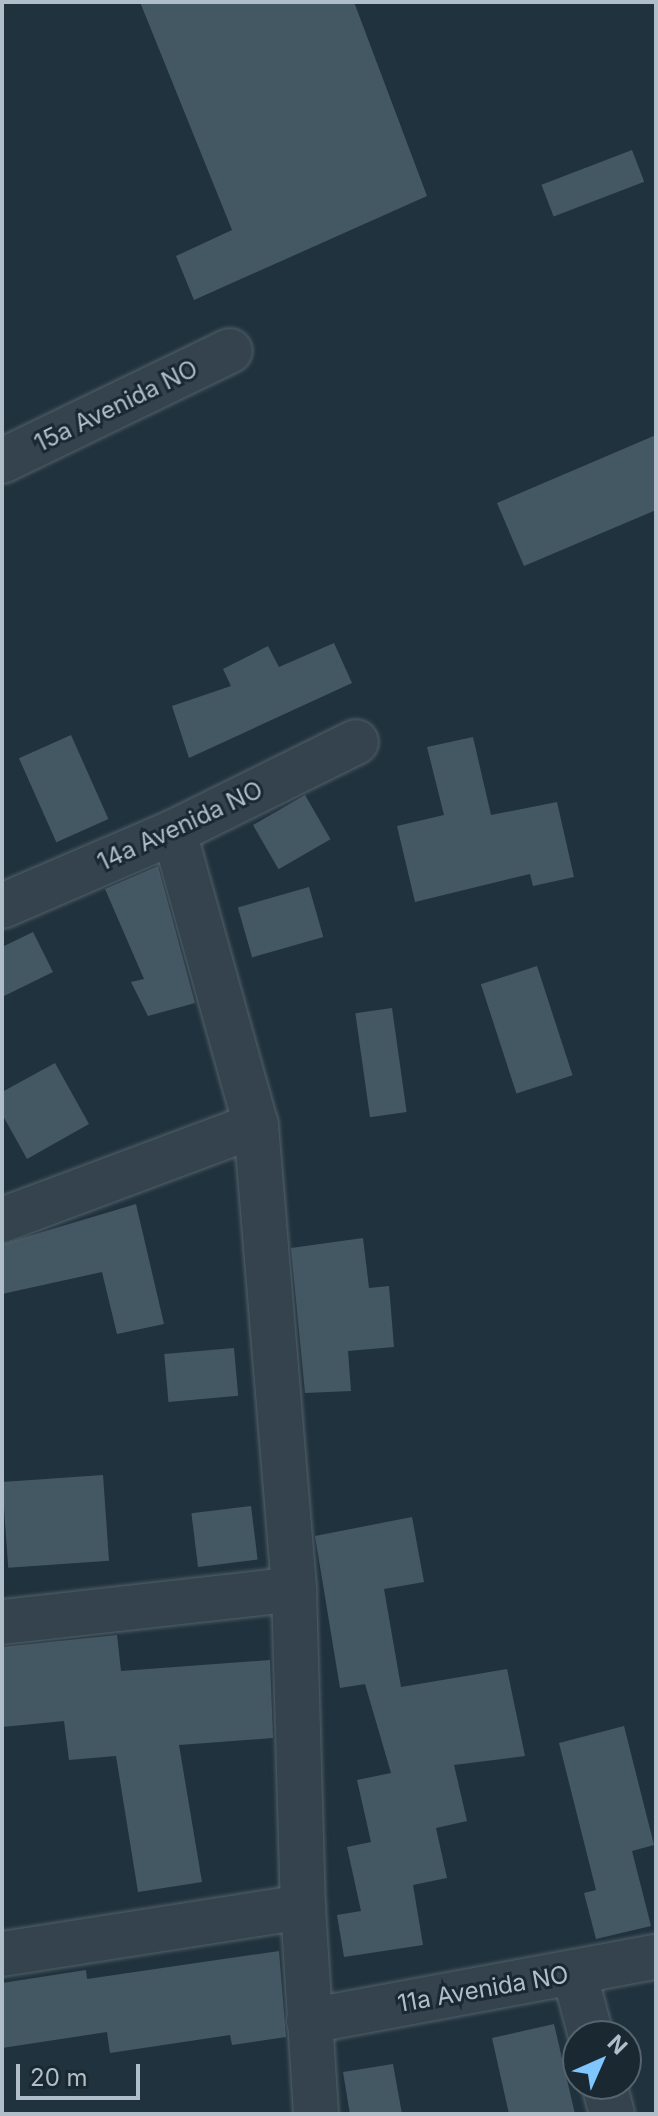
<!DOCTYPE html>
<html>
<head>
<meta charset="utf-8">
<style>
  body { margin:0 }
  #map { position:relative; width:658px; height:2116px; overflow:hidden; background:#20323d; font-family:Inter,sans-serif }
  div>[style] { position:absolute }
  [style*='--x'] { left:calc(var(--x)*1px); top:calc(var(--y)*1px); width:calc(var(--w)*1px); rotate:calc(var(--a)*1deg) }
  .building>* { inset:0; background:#445864; transform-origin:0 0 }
  .roads { filter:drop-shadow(0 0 2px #53616b) drop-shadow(0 0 2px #53616b) }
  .minor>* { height:44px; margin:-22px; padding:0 22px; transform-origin:22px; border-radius:22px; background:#34434d }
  span { translate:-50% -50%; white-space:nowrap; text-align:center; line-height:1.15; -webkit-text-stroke:6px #1a2832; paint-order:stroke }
  .street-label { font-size:24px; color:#b0bec9 }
  .frame { position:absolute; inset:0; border:4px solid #b0bec9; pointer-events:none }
  .north { position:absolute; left:562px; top:2020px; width:80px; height:80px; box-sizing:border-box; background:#1a2832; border:2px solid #56646e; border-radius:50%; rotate:45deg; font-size:22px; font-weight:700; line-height:32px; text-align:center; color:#b0bec9 }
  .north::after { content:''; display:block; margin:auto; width:28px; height:36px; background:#7fc6ff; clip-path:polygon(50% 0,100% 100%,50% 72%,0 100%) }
  .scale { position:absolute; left:16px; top:2064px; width:124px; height:36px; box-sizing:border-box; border:4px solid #b0bec9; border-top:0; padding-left:10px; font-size:24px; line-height:28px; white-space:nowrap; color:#b0bec9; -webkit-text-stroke:6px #1a2832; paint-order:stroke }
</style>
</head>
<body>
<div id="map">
  <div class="building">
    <i style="clip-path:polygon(140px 2px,354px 2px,427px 196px,194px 300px,176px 256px,232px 230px)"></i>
    <i style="left:632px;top:150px;width:34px;height:97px;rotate:69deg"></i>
    <i style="clip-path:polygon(656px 435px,656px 510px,524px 566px,497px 503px)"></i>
    <i style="clip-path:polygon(334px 643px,352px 683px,189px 758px,172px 706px,231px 686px,223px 669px,268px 646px,279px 667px)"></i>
    <i style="left:71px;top:735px;width:92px;height:57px;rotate:66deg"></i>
    <i style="clip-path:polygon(473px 737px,491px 815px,557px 802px,574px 877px,533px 886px,530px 874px,415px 902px,397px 826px,444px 815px,427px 747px)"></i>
    <i style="left:305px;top:795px;width:51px;height:60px;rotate:60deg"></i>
    <i style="clip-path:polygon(158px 866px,195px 1003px,148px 1016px,131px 982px,144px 979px,105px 889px)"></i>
    <i style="left:309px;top:887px;width:52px;height:74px;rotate:74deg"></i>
    <i style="clip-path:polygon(33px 932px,53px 972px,2px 997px,2px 947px)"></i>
    <i style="left:537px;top:966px;width:115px;height:59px;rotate:72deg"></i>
    <i style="left:392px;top:1008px;width:105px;height:37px;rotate:82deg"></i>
    <i style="clip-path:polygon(55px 1063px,89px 1124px,27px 1159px,2px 1114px,2px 1092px)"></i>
    <i style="clip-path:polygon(136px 1204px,164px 1324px,117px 1334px,102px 1272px,2px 1294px,2px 1244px)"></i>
    <i style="clip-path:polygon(363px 1238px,369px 1288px,389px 1286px,394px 1347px,348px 1351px,351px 1391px,305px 1393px,291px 1248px)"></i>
    <i style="left:234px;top:1348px;width:48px;height:70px;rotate:85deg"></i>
    <i style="left:103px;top:1475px;width:86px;height:101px;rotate:86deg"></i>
    <i style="left:251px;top:1506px;width:54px;height:60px;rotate:83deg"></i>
    <i style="clip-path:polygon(412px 1517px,424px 1582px,384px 1589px,401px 1687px,507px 1669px,525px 1756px,454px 1765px,467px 1821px,436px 1828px,447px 1878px,413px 1885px,423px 1945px,344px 1957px,337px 1915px,361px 1911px,347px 1847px,371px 1842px,357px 1780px,391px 1773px,365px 1684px,340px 1688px,315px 1536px)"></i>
    <i style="clip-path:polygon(117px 1635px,121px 1671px,270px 1660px,273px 1738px,179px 1745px,202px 1882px,138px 1892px,116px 1756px,69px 1760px,64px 1721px,2px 1727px,2px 1647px)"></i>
    <i style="clip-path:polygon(624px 1726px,654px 1845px,632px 1851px,651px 1926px,596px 1939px,584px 1893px,596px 1890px,559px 1743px)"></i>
    <i style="clip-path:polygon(279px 1951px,286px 2037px,232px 2045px,230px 2035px,110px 2053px,107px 2032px,2px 2048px,2px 1983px,86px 1970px,87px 1979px)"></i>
    <i style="clip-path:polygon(554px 2024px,575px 2114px,509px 2114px,492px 2038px)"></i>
    <i style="clip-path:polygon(393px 2064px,402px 2114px,350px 2114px,343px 2072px)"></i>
  </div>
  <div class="roads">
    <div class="minor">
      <i style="--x:2;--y:461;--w:253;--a:-25.8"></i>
      <i style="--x:174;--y:832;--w:304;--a:74.4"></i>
      <i style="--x:256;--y:1125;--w:466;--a:85.3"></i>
      <i style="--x:294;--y:1589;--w:318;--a:88.4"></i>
      <i style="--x:303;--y:1907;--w:207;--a:86.4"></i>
      <i style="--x:2;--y:906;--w:187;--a:-23.3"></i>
      <i style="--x:174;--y:832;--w:203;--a:-26.3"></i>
      <i style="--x:2;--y:1220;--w:271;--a:-20.5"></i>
      <i style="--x:2;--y:1622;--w:294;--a:-6.4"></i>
      <i style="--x:2;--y:1954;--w:305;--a:-8.9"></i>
      <i style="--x:574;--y:1972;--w:66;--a:75.1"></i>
      <i style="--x:309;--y:2021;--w:353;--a:-10.5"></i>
      <i style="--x:604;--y:2084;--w:31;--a:75"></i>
    </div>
  </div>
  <div class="street-label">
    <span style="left:116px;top:406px;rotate:-26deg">15a Avenida NO</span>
    <span style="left:180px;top:826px;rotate:-25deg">14a Avenida NO</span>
    <span style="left:483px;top:1989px;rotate:-10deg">11a Avenida NO</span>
  </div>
  <div class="frame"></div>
  <div class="north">N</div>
  <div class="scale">20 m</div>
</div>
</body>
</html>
